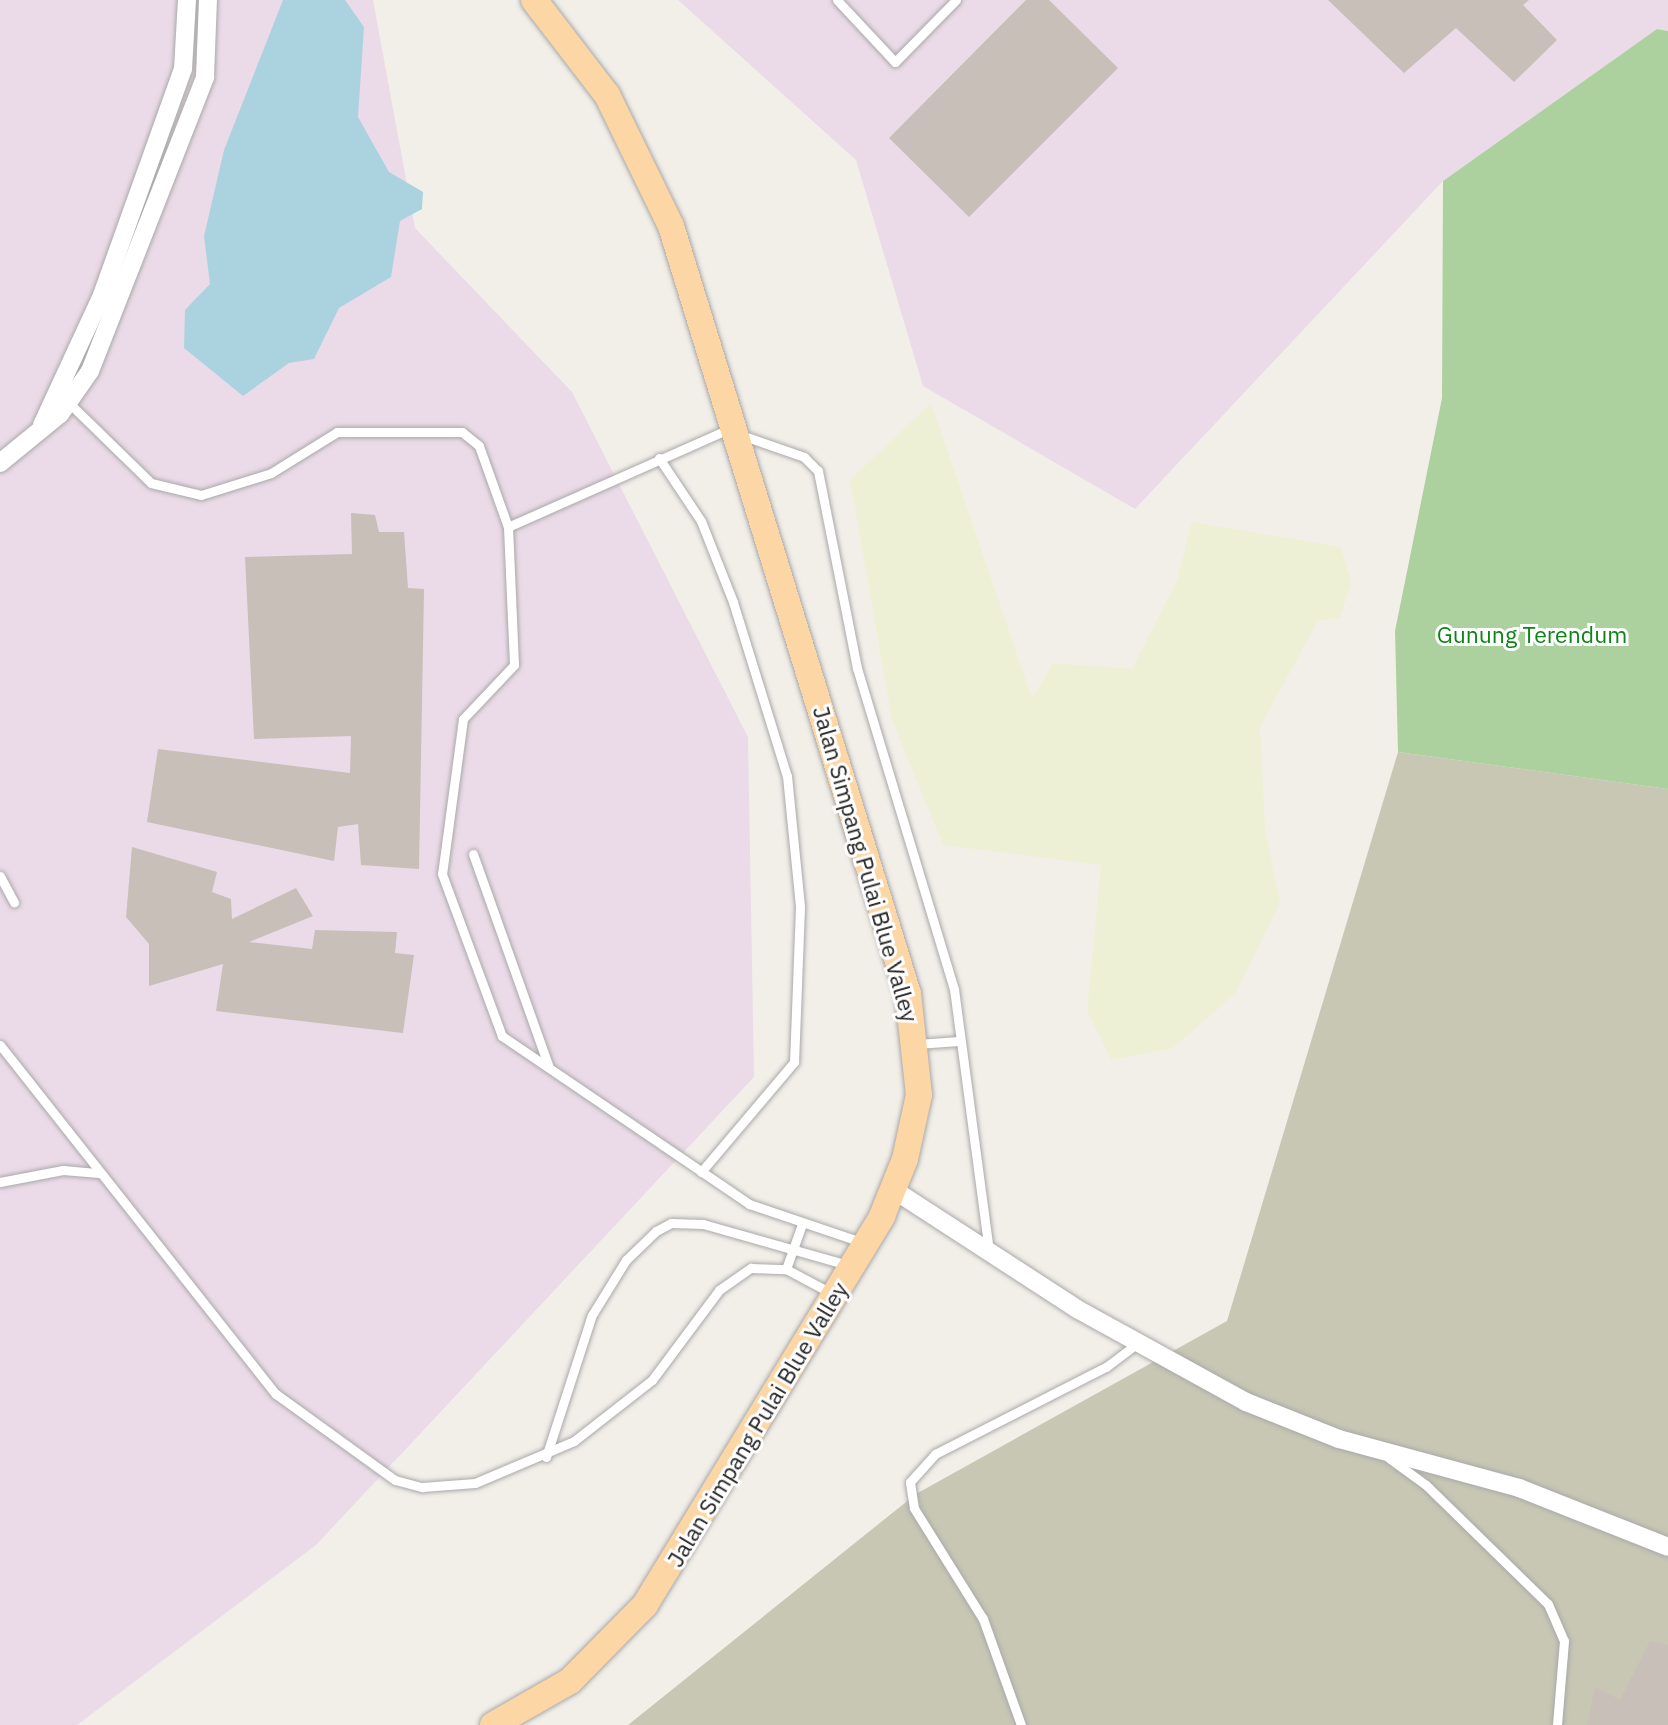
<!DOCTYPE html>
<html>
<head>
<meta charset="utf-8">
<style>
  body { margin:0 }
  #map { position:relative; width:1668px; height:1725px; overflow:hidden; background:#f2efe9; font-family:"IBM Plex Sans",sans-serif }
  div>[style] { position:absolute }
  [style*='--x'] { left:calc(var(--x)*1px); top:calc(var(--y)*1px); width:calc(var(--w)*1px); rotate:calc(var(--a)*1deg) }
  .industrial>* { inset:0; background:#ebdbe8 }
  .construction>* { inset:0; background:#c7c7b4 }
  .farmland>* { inset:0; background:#eef0d5 }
  .forest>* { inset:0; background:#add19e }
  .water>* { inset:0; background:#aad3df }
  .building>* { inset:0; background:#c7bfb8 }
  .roads { filter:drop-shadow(0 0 2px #a9a9a9) drop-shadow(0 0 2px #a9a9a9) }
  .service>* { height:9px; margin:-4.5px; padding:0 4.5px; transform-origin:4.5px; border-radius:4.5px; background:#fff }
  .minor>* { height:18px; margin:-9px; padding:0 9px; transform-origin:9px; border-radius:9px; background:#fff }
  .primary>* { height:26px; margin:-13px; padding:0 13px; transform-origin:13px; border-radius:13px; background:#fcd6a4 }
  span { translate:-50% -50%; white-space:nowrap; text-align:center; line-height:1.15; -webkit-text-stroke:6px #fff; paint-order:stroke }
  .park-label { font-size:23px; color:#0c8416 }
  .street-label { font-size:23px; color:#222 }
</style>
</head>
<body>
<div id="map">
  <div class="industrial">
    <i style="clip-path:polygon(0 0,373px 0,415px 228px,572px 392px,748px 737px,754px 1077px,316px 1545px,77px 1725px,0 1725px)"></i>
    <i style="clip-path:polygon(678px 0,1668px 0,1668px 31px,1657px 29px,1443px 181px,1135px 509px,923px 386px,856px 160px)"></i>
  </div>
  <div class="construction">
    <i style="clip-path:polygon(1398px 752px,1668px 789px,1668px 1725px,628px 1725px,916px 1494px,1227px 1321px)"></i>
  </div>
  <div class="farmland">
    <i style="clip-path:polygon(931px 403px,1032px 698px,1053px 663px,1132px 669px,1177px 580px,1192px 522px,1341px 547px,1351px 583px,1340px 618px,1318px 621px,1260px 727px,1265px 827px,1280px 903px,1235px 994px,1173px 1048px,1111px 1060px,1087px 1011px,1101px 865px,943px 845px,892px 720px,850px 480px)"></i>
  </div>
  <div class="forest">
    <i style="clip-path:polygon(1657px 29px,1668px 31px,1668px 789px,1398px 752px,1395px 631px,1442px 398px,1443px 181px)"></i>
  </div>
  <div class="water">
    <i style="clip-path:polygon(283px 0,345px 0,364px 27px,358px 117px,389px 172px,423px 192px,422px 209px,400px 221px,391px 277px,339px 308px,314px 359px,289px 363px,243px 396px,184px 348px,185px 310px,210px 284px,204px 236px,224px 150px)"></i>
  </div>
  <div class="building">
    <i style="clip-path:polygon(1026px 0,1049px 0,1118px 68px,969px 217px,889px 138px)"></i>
    <i style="clip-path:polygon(1328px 0,1529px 0,1523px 5px,1557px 40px,1514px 82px,1456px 28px,1404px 73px)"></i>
    <i style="clip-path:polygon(351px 513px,375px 515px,379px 532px,404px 532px,408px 588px,424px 589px,419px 869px,361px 865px,358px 824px,338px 827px,334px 861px,147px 822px,158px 749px,350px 773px,351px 736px,254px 739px,245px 557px,352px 554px)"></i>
    <i style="clip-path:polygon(132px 847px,217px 872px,212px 892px,231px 899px,232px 919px,296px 888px,313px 916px,249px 942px,312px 949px,315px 930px,397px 932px,395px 953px,414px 955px,403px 1033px,216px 1011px,223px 964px,149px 986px,149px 944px,126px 917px)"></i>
    <i style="clip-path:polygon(1650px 1641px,1668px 1645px,1668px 1725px,1587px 1725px,1595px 1687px,1620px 1700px)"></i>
  </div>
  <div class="roads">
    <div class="service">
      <i style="--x:837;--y:0;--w:85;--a:46.9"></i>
      <i style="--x:895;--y:62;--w:87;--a:-45.5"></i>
      <i style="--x:68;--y:402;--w:116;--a:44.3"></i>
      <i style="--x:151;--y:483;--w:51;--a:13.5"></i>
      <i style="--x:201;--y:495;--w:73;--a:-17.4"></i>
      <i style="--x:271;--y:473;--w:78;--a:-31.8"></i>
      <i style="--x:337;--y:432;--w:125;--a:0"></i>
      <i style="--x:462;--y:432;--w:22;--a:39"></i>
      <i style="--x:479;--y:446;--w:86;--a:70.3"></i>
      <i style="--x:731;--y:428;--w:244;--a:156.1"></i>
      <i style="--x:508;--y:527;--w:138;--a:87.5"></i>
      <i style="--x:514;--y:665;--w:74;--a:133.4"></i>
      <i style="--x:463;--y:719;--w:156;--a:97.7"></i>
      <i style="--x:442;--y:874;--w:173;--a:69.7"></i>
      <i style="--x:502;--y:1036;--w:299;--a:34.2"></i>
      <i style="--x:749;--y:1204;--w:118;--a:18.7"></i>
      <i style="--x:741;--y:435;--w:67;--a:19.2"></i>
      <i style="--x:804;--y:457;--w:20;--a:45"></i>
      <i style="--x:818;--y:471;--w:201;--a:78.8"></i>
      <i style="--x:857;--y:668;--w:335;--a:73.2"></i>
      <i style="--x:954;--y:989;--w:264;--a:82.4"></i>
      <i style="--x:659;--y:458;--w:76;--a:56.3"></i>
      <i style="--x:701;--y:521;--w:87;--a:68.4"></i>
      <i style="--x:733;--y:602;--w:182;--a:72.8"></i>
      <i style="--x:787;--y:776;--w:132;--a:84.3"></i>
      <i style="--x:800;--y:907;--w:155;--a:92.2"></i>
      <i style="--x:794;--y:1062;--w:144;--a:130.2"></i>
      <i style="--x:473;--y:854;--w:224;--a:70.4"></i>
      <i style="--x:0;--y:876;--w:30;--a:62"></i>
      <i style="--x:917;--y:1044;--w:42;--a:-4.1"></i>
      <i style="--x:0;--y:1045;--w:445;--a:51.7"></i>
      <i style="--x:276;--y:1394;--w:147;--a:35.9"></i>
      <i style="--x:395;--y:1480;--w:28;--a:15"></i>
      <i style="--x:422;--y:1487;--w:53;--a:-4.3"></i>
      <i style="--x:475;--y:1483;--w:108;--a:-23"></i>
      <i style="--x:574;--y:1441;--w:99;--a:-38"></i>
      <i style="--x:652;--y:1380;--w:112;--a:-53.3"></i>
      <i style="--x:719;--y:1290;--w:39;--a:-35"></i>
      <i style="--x:751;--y:1268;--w:35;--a:2"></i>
      <i style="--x:786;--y:1269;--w:51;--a:28.1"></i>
      <i style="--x:0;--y:1182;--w:64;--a:-10.8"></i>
      <i style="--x:63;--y:1170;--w:36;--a:5"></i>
      <i style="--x:786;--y:1269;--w:48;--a:-70.4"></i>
      <i style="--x:546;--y:1457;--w:149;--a:-72.1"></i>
      <i style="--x:592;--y:1315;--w:65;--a:-58.3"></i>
      <i style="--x:626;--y:1260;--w:42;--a:-44"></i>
      <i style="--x:656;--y:1231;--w:17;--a:-28"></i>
      <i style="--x:671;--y:1223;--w:32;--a:2"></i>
      <i style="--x:703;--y:1224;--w:151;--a:15.8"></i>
      <i style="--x:1389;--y:1458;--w:46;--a:36.1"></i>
      <i style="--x:1426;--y:1485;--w:170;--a:44.3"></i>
      <i style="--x:1548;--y:1604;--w:40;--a:66.6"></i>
      <i style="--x:1564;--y:1641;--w:84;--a:94.8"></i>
      <i style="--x:1021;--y:1725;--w:113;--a:-109.7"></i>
      <i style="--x:983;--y:1619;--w:131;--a:-121.9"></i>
      <i style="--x:914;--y:1508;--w:26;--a:-99"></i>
      <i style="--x:910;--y:1482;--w:38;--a:-48"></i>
      <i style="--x:935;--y:1454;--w:192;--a:-27"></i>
      <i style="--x:1106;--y:1367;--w:39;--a:-37"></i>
    </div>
    <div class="minor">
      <i style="--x:42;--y:425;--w:143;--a:-65.2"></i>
      <i style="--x:102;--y:295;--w:240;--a:-70.3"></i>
      <i style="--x:183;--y:69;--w:69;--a:-86.7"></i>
      <i style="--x:0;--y:463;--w:77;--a:-39.2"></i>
      <i style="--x:60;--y:414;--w:52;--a:-55.1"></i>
      <i style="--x:90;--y:371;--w:316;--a:-68.6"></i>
      <i style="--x:205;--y:77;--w:77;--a:-87.8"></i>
      <i style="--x:894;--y:1190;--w:218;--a:33"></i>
      <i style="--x:1077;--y:1309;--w:193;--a:28.8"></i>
      <i style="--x:1246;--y:1402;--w:100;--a:21.7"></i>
      <i style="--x:1339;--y:1439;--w:187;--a:15.2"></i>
      <i style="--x:1519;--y:1488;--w:160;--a:21.6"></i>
    </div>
    <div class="primary">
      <i style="--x:493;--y:1725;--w:89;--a:-29.7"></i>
      <i style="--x:570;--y:1681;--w:107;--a:-45.4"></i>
      <i style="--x:645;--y:1605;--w:456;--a:-58.6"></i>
      <i style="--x:882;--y:1216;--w:61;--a:-68"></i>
      <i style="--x:905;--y:1159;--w:66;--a:-77.7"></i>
      <i style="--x:919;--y:1095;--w:102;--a:-96.2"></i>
      <i style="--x:908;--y:994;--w:804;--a:-107.15"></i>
      <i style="--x:671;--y:226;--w:146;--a:-116"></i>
      <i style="--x:607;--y:95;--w:120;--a:-127.5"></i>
    </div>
  </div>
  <div class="park-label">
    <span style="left:1532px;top:634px">Gunung Terendum</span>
  </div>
  <div class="street-label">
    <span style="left:866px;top:864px;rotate:74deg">Jalan Simpang Pulai Blue Valley</span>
    <span style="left:757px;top:1424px;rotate:-59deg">Jalan Simpang Pulai Blue Valley</span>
  </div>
</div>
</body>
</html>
